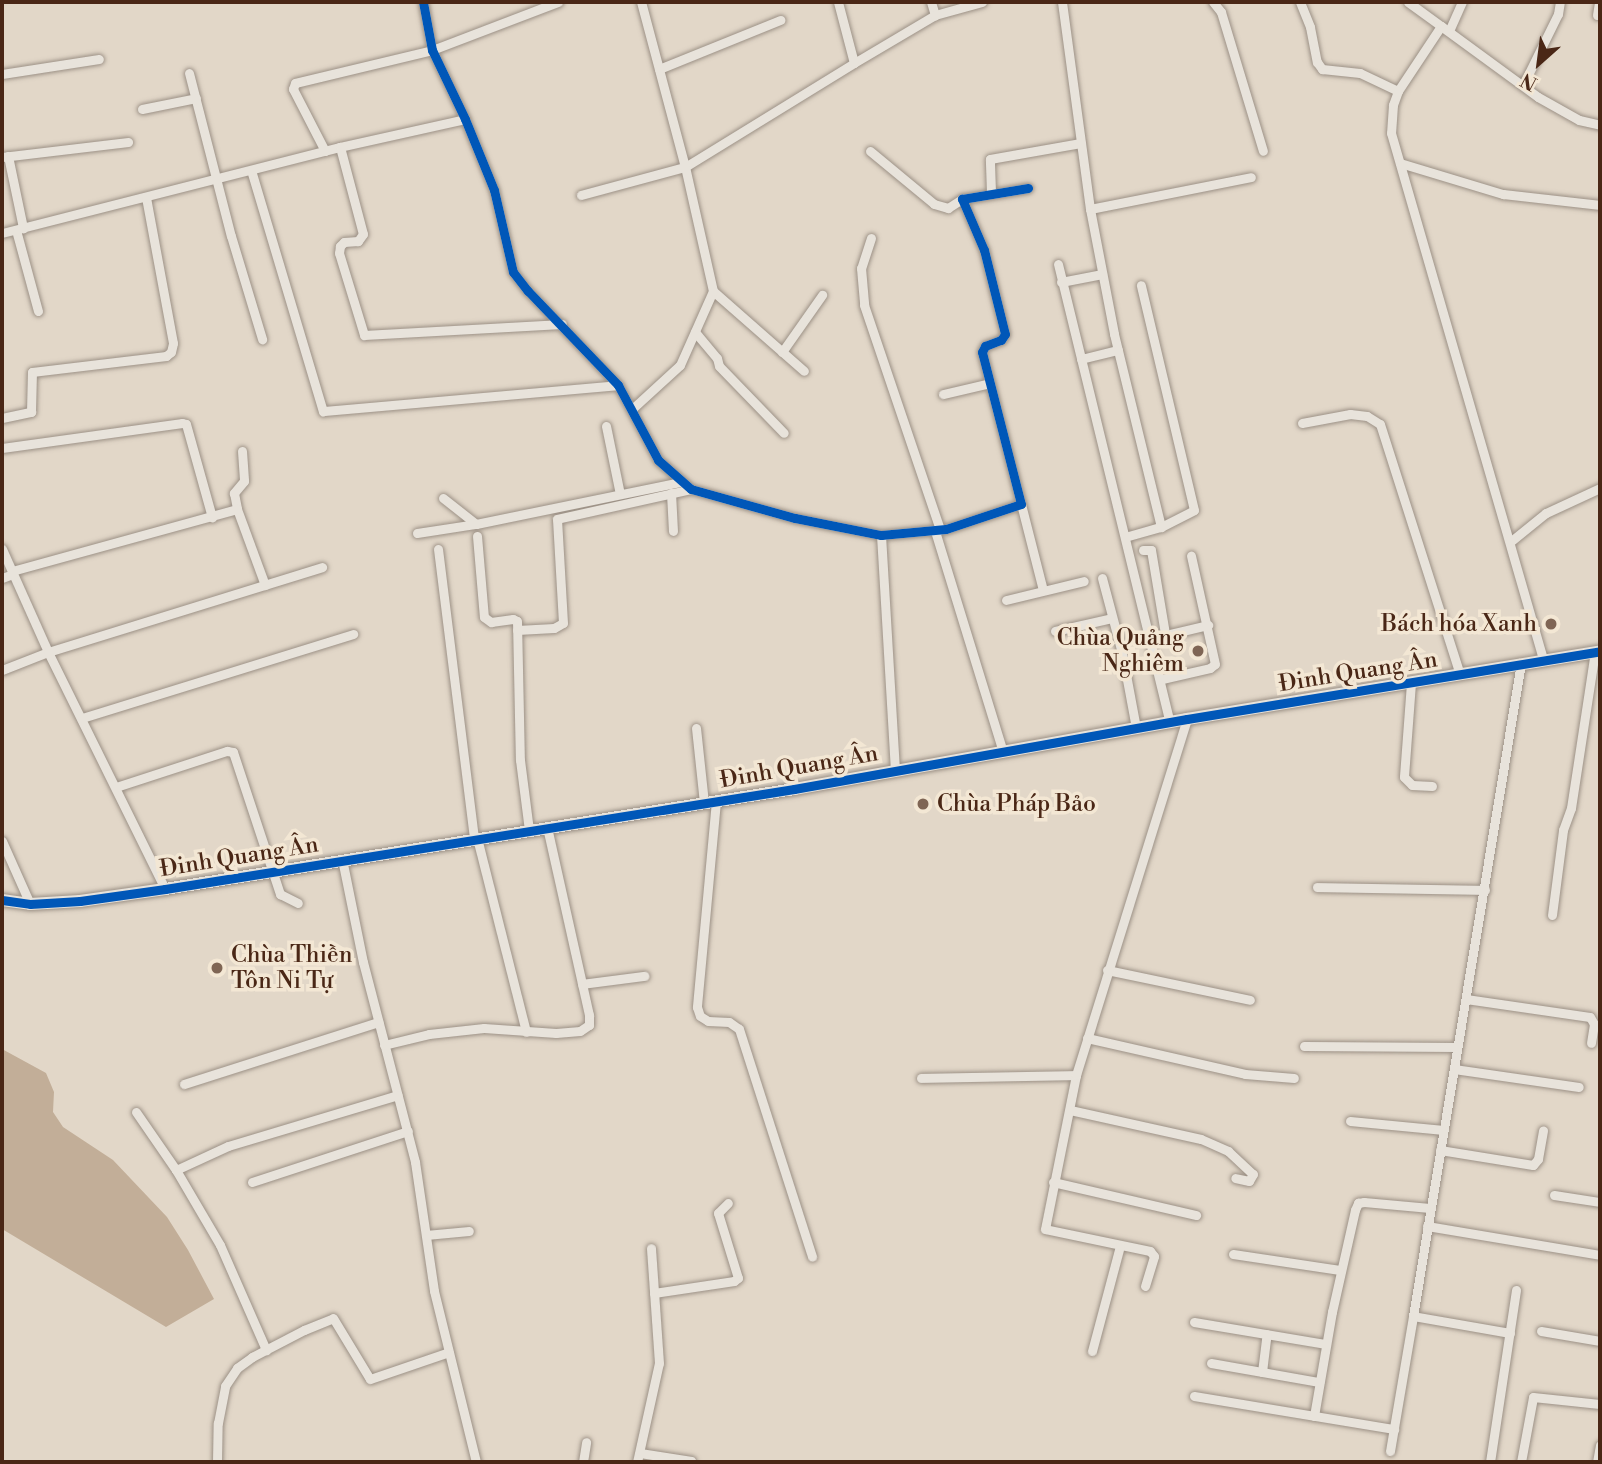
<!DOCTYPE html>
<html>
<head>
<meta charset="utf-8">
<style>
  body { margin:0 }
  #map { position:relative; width:1602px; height:1464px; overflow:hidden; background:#e2d7c8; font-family:"Libre Bodoni",serif }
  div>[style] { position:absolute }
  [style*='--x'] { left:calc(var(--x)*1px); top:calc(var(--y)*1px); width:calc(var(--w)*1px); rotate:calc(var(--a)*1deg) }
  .water>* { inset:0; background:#c2ae98 }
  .roads { filter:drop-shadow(0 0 2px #9c9186) drop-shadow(0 0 2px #9c9186) }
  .street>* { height:9px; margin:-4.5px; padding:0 4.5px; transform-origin:4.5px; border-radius:4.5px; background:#e8e3db }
  .secondary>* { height:12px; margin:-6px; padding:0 6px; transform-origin:6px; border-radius:6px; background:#e8e3db }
  .cycleway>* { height:9px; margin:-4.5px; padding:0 4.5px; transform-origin:4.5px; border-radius:4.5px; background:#0057b8 }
  .dots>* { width:19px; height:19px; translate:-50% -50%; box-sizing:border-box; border:4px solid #f3e7d4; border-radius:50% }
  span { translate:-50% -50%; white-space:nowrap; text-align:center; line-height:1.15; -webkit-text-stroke:7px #f3e7d4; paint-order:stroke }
  .poi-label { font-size:23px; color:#4a2716 }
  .right { translate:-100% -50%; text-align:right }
  .left { translate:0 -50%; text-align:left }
  .street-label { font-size:23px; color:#4a2716 }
  .frame { position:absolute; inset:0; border:4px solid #4a2716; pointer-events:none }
  .north { position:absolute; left:1504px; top:28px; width:70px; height:70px; -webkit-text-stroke:5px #f3e7d4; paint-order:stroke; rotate:208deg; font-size:19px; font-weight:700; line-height:28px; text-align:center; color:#4a2716 }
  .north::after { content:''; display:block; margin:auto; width:24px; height:32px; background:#4a2716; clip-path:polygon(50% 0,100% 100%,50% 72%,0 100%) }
</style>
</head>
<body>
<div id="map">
  <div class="water">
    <i style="clip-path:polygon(2px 1049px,46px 1073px,54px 1092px,53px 1112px,63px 1127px,113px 1160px,167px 1217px,188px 1250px,214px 1299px,166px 1327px,2px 1229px)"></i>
  </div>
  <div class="roads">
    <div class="street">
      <i style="--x:423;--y:2;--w:49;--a:79.4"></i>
      <i style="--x:432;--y:50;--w:76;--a:64.4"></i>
      <i style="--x:465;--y:119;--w:77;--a:67.8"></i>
      <i style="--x:494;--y:190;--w:84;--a:77"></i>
      <i style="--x:513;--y:272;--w:24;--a:52"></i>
      <i style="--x:528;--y:291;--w:130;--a:46.2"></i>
      <i style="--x:618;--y:385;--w:85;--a:61.9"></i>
      <i style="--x:658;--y:460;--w:44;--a:41.3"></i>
      <i style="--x:691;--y:489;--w:108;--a:15.6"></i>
      <i style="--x:795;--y:518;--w:88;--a:11.2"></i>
      <i style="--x:881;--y:535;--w:65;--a:-5.3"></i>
      <i style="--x:946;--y:529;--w:79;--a:-18.4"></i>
      <i style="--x:1021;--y:504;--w:157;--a:-104.4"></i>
      <i style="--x:982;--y:352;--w:7;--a:-63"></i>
      <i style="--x:985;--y:346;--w:17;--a:-21"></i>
      <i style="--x:1001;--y:340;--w:7;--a:-56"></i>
      <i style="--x:1005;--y:334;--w:87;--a:-104"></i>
      <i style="--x:984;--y:250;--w:56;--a:-113.3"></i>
      <i style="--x:962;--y:199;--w:67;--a:-9.5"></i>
      <i style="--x:931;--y:2;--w:14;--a:73"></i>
      <i style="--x:1062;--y:2;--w:209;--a:82.3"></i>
      <i style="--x:1090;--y:209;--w:127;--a:79.1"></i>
      <i style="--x:1114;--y:334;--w:199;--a:76.3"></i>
      <i style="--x:1213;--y:2;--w:13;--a:51"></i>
      <i style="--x:1221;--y:12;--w:145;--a:73.2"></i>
      <i style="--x:1300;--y:2;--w:27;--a:68"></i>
      <i style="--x:1310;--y:27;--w:36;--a:79"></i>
      <i style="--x:1317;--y:62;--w:9;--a:54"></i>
      <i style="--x:1322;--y:69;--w:38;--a:6"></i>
      <i style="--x:1360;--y:73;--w:42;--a:25.3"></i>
      <i style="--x:1408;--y:2;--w:41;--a:36"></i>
      <i style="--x:1441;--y:26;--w:78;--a:123.5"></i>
      <i style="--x:1398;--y:91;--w:15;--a:110"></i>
      <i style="--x:1393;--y:105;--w:28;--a:94"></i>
      <i style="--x:1391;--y:133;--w:548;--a:73.88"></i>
      <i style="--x:1597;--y:15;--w:13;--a:-81"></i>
      <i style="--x:1441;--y:26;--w:120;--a:36.2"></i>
      <i style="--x:1538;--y:97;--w:47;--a:29.3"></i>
      <i style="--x:1579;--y:120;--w:22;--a:13"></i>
      <i style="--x:1449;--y:31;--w:32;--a:-66"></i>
      <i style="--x:854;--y:63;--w:94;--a:-30.7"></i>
      <i style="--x:935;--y:15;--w:49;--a:-15.5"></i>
      <i style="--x:659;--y:69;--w:131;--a:-22"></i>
      <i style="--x:189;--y:73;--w:168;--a:75.6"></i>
      <i style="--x:231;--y:236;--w:108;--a:73.2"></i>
      <i style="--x:2;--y:74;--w:98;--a:-8.8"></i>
      <i style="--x:1523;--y:85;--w:79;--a:-63.8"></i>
      <i style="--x:1558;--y:14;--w:12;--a:-81"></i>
      <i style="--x:142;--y:109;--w:55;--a:-11.5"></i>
      <i style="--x:340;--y:147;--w:90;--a:75.2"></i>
      <i style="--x:363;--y:234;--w:9;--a:126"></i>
      <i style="--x:358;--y:241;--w:14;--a:176"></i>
      <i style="--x:344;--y:242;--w:6;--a:135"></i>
      <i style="--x:340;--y:246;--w:7;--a:98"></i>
      <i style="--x:339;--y:253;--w:86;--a:73"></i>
      <i style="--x:364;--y:335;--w:198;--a:-3.2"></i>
      <i style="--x:325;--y:151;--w:70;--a:-117.3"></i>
      <i style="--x:293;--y:89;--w:6;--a:-72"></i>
      <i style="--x:295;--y:83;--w:141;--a:-13.5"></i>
      <i style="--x:432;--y:50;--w:135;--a:-20.9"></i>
      <i style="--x:870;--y:151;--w:83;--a:39.6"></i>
      <i style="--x:934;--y:204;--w:15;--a:16"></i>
      <i style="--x:948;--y:208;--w:17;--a:-33"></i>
      <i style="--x:8;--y:156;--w:74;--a:78.2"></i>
      <i style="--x:2;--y:157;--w:127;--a:-6.8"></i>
      <i style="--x:1400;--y:163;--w:108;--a:16.8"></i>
      <i style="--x:1503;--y:194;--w:98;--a:6.5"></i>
      <i style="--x:251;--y:170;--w:252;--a:73.4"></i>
      <i style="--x:323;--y:411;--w:296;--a:-5"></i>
      <i style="--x:991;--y:192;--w:33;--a:-92"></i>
      <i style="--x:990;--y:159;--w:92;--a:-10"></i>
      <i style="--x:581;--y:195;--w:108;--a:-15.1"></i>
      <i style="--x:685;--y:167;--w:198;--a:-31.6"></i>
      <i style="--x:854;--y:63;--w:63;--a:-104.7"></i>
      <i style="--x:1090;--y:209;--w:164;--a:-11.2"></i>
      <i style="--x:16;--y:230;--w:84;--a:74.8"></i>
      <i style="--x:2;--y:233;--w:349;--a:-14.3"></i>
      <i style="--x:340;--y:147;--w:128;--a:-12.6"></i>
      <i style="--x:871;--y:238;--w:32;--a:108"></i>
      <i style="--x:861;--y:268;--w:37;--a:85"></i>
      <i style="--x:864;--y:305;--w:237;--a:71.3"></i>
      <i style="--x:1058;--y:264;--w:471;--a:76.3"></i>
      <i style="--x:1061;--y:282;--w:42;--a:-11"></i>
      <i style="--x:713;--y:291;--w:121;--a:41.3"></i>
      <i style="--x:695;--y:332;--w:34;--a:50"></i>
      <i style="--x:717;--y:358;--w:8;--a:76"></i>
      <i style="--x:719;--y:366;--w:93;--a:45.9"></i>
      <i style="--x:782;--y:352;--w:70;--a:-54.9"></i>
      <i style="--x:1081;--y:359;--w:38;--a:-14"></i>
      <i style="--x:943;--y:394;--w:48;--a:-13.2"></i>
      <i style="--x:632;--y:409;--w:65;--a:-42.5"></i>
      <i style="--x:680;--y:365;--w:81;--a:-66"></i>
      <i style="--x:713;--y:291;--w:127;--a:-102.7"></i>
      <i style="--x:685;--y:167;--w:171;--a:-104.9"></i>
      <i style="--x:2;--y:418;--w:30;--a:-12"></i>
      <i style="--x:31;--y:412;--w:40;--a:-88.6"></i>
      <i style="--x:32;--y:372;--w:135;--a:-6.8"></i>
      <i style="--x:166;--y:356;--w:6;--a:-39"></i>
      <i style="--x:171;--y:352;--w:9;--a:-77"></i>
      <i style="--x:173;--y:343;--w:148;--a:-100.5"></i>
      <i style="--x:1302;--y:423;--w:49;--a:-10.6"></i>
      <i style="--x:1350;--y:414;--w:17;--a:7"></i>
      <i style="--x:1367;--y:416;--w:15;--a:32"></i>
      <i style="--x:1380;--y:424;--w:262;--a:72.3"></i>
      <i style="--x:606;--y:426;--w:69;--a:78.4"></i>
      <i style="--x:2;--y:448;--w:182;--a:-7.9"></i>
      <i style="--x:182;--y:423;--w:4;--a:14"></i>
      <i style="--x:186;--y:424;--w:97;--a:74.4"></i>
      <i style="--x:242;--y:451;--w:30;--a:86"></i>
      <i style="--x:244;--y:481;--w:16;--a:130"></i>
      <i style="--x:234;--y:493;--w:16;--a:79"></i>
      <i style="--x:237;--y:509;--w:81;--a:69.8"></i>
      <i style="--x:671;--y:493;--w:38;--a:87"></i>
      <i style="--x:443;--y:498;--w:42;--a:38.2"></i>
      <i style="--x:476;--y:524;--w:208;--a:-11.6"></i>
      <i style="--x:1021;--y:504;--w:89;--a:75.7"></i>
      <i style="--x:935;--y:531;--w:231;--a:72.9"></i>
      <i style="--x:417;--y:533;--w:60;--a:-8.7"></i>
      <i style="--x:881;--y:535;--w:236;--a:86.6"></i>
      <i style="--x:477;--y:536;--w:81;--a:85.1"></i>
      <i style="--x:484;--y:617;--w:9;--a:36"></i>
      <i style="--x:491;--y:622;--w:22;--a:-8"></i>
      <i style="--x:513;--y:619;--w:4;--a:27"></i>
      <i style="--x:517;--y:621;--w:139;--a:88.8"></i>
      <i style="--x:520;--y:760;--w:71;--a:82.7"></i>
      <i style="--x:1125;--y:537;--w:37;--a:-16"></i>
      <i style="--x:1161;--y:527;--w:37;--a:-27"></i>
      <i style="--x:1194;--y:510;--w:231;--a:-103.3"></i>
      <i style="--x:1510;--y:542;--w:46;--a:-38.9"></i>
      <i style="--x:1546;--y:513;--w:60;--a:-24.8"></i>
      <i style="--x:2;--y:549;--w:113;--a:65.9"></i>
      <i style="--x:48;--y:652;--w:264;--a:63.7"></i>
      <i style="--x:438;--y:549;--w:292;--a:82.9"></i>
      <i style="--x:1143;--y:550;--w:8;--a:0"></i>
      <i style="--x:1151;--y:550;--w:85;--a:80.5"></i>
      <i style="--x:12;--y:571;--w:233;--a:-15.4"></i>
      <i style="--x:2;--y:578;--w:12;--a:-20"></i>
      <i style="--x:1102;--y:578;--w:78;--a:75.1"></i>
      <i style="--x:1122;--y:653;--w:76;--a:79.4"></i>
      <i style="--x:1006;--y:600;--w:80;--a:-13.7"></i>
      <i style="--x:517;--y:630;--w:37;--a:-3"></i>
      <i style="--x:554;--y:628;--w:10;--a:-29"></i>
      <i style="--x:563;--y:623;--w:104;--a:-93.3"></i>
      <i style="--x:557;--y:519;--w:137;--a:-12.6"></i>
      <i style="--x:1055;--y:631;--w:58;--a:-12.8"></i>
      <i style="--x:1149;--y:639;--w:61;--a:-13.3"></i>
      <i style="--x:2;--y:670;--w:49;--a:-21.4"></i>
      <i style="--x:48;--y:652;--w:287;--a:-17.2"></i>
      <i style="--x:1162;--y:679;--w:49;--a:-12.9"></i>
      <i style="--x:1210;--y:668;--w:6;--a:-39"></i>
      <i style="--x:1215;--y:664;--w:111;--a:-102.5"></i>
      <i style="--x:1411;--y:683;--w:94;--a:94.3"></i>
      <i style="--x:1404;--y:777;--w:11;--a:45"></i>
      <i style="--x:1412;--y:785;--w:20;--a:3"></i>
      <i style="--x:82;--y:718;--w:284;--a:-17.2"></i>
      <i style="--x:696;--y:728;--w:75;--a:83.9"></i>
      <i style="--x:116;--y:787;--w:117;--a:-18"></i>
      <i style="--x:227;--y:751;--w:6;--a:9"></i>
      <i style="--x:233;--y:752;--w:150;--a:71.7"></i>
      <i style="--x:280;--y:894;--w:20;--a:27"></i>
      <i style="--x:716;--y:801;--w:207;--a:95.3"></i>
      <i style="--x:697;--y:1007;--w:9;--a:72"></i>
      <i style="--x:700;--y:1016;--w:9;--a:32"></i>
      <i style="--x:708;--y:1021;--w:21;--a:3"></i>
      <i style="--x:729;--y:1022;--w:12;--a:35"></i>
      <i style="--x:739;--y:1029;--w:239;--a:72.2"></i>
      <i style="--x:477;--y:838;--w:200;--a:75.8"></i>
      <i style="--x:2;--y:841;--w:69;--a:66"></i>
      <i style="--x:342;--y:859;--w:105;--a:78.5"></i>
      <i style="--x:363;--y:962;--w:207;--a:75.4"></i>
      <i style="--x:415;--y:1162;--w:130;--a:81.6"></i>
      <i style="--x:434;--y:1291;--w:176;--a:76.2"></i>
      <i style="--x:1317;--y:887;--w:168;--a:1"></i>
      <i style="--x:1552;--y:915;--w:86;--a:-82.6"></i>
      <i style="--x:1563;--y:830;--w:23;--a:-70"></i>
      <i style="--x:1571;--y:808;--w:158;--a:-81.3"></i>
      <i style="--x:1107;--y:970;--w:146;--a:11.8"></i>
      <i style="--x:582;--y:984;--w:63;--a:-7.4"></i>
      <i style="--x:1466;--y:999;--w:125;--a:8.3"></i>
      <i style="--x:1590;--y:1017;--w:8;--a:60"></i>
      <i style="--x:1594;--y:1024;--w:19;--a:99"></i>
      <i style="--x:1087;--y:1038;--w:162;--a:12.8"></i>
      <i style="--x:1245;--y:1074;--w:49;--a:4.7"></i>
      <i style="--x:384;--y:1045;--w:46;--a:-13.7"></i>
      <i style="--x:429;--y:1034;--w:55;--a:-6.2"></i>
      <i style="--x:484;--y:1028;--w:72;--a:4"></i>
      <i style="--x:556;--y:1033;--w:24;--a:-5"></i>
      <i style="--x:580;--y:1031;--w:11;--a:-34"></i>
      <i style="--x:589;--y:1025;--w:10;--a:-90"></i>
      <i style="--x:589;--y:1015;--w:193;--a:-102.6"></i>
      <i style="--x:1304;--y:1046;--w:153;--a:0.4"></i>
      <i style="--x:1454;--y:1069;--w:126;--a:8.2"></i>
      <i style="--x:921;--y:1078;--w:155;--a:-1.1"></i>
      <i style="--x:184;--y:1084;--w:204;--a:-17.7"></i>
      <i style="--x:1070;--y:1110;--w:134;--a:12.5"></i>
      <i style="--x:1201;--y:1139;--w:30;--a:24"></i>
      <i style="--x:1228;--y:1151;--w:34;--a:43"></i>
      <i style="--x:1253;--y:1174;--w:8;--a:120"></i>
      <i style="--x:1249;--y:1181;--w:14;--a:-168"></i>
      <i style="--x:136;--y:1112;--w:70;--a:55.4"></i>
      <i style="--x:176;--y:1170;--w:87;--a:59.6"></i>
      <i style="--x:220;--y:1245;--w:115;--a:66.3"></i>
      <i style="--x:1350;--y:1121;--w:94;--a:5.5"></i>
      <i style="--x:1440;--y:1150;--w:94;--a:9.2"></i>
      <i style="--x:1533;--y:1165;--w:8;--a:-50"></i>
      <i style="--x:1538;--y:1159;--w:29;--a:-80"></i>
      <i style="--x:176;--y:1170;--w:57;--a:-24.8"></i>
      <i style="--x:228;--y:1146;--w:177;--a:-16.7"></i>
      <i style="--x:252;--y:1182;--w:164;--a:-18.1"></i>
      <i style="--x:1053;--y:1182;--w:147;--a:13"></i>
      <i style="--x:1554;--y:1195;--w:47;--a:8.7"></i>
      <i style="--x:1427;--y:1226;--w:175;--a:9.5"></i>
      <i style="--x:426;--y:1235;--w:43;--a:-5.3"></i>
      <i style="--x:1233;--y:1254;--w:108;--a:8.5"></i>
      <i style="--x:1145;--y:1286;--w:31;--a:-73"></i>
      <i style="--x:1154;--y:1256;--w:6;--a:-129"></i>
      <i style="--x:1150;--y:1251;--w:107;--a:-168.2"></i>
      <i style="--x:1045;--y:1229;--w:157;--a:-78.6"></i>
      <i style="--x:1076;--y:1075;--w:373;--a:-72.7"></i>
      <i style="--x:654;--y:1293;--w:81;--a:-8.5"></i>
      <i style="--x:734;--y:1281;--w:5;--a:-37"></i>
      <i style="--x:738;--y:1278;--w:68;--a:-107.1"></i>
      <i style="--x:718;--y:1213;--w:14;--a:-45"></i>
      <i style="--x:1194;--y:1322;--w:134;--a:9.5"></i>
      <i style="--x:1541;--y:1331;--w:60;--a:9.6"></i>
      <i style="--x:1510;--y:1333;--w:98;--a:-170.1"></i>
      <i style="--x:1413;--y:1316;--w:662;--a:-80.61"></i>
      <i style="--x:1092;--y:1351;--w:109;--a:-75.1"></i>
      <i style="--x:1211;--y:1363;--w:110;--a:10"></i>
      <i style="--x:1262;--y:1372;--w:38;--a:-83"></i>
      <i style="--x:1194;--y:1396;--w:203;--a:9.4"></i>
      <i style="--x:1314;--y:1416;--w:106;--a:-80.2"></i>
      <i style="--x:1332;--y:1312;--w:105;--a:-77.3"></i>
      <i style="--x:1355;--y:1210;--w:8;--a:-67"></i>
      <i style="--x:1358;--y:1203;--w:6;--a:-9"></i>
      <i style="--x:1364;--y:1202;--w:66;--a:5.2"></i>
      <i style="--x:1390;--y:1451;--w:137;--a:-80.3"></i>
      <i style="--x:640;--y:1453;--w:52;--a:8.9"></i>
      <i style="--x:217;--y:1462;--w:39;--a:-89"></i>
      <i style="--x:218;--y:1423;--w:38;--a:-79"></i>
      <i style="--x:225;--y:1386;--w:22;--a:-56"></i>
      <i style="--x:237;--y:1368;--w:19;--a:-36"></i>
      <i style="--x:252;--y:1357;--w:59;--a:-27.4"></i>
      <i style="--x:304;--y:1330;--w:31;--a:-22"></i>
      <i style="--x:333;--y:1318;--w:71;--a:58.8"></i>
      <i style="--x:370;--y:1379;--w:83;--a:-18.9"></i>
      <i style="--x:583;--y:1462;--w:20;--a:-81"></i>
      <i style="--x:637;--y:1462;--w:101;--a:-77.5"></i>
      <i style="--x:659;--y:1363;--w:115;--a:-94"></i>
      <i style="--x:1490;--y:1462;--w:174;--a:-81.4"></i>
      <i style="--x:1521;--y:1462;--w:66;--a:-79.5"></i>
      <i style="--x:1533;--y:1397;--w:67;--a:6"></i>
      <i style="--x:1597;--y:1462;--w:17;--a:-80"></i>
    </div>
    <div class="secondary">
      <i style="--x:2;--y:900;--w:28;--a:8"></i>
      <i style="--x:30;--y:904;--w:50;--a:-3.4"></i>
      <i style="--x:80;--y:901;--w:86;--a:-8"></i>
      <i style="--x:165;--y:889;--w:637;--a:-9.03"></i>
      <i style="--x:794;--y:789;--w:399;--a:-10.1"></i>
      <i style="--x:1187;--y:719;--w:419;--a:-9.3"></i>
    </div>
  </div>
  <div class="cycleway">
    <i style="--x:423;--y:2;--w:49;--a:79.4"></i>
    <i style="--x:432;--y:50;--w:76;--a:64.4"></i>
    <i style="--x:465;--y:119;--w:77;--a:67.8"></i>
    <i style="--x:494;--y:190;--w:84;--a:77"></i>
    <i style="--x:513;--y:272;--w:24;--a:52"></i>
    <i style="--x:528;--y:291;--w:130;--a:46.2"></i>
    <i style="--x:618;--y:385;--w:85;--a:61.9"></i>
    <i style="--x:658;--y:460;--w:44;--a:41.3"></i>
    <i style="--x:691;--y:489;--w:108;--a:15.6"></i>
    <i style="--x:795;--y:518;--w:88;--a:11.2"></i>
    <i style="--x:881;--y:535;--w:65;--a:-5.3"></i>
    <i style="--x:946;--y:529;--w:79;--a:-18.4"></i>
    <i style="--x:1021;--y:504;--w:157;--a:-104.4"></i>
    <i style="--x:982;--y:352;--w:7;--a:-63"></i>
    <i style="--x:985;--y:346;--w:17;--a:-21"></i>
    <i style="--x:1001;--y:340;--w:7;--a:-56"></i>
    <i style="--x:1005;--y:334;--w:87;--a:-104"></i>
    <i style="--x:984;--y:250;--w:56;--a:-113.3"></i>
    <i style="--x:962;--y:199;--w:67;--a:-9.5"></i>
    <i style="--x:2;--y:900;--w:28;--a:8"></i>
    <i style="--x:30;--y:904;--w:50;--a:-3.4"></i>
    <i style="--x:80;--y:901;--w:86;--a:-8"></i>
    <i style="--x:165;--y:889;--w:637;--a:-9.03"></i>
    <i style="--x:794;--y:789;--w:399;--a:-10.1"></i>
    <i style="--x:1187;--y:719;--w:419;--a:-9.3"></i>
  </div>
  <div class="dots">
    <i style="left:1551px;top:624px;background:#7f6554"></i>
    <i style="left:1198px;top:651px;background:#7f6554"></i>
    <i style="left:923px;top:804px;background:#7f6554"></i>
    <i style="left:217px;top:968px;background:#7f6554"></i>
  </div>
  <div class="poi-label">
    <span class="right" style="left:1537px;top:624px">Bách hóa Xanh</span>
    <span class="right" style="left:1184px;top:651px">Chùa Quảng<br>Nghiêm</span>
    <span class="left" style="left:937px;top:804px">Chùa Pháp Bảo</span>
    <span class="left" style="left:231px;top:968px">Chùa Thiền<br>Tôn Ni Tự</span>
  </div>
  <div class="street-label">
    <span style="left:1358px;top:672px;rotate:-9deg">Đinh Quang Ân</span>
    <span style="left:799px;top:767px;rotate:-10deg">Đinh Quang Ân</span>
    <span style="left:239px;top:857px;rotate:-9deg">Đinh Quang Ân</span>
  </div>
  <div class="frame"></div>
  <div class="north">N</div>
</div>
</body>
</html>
